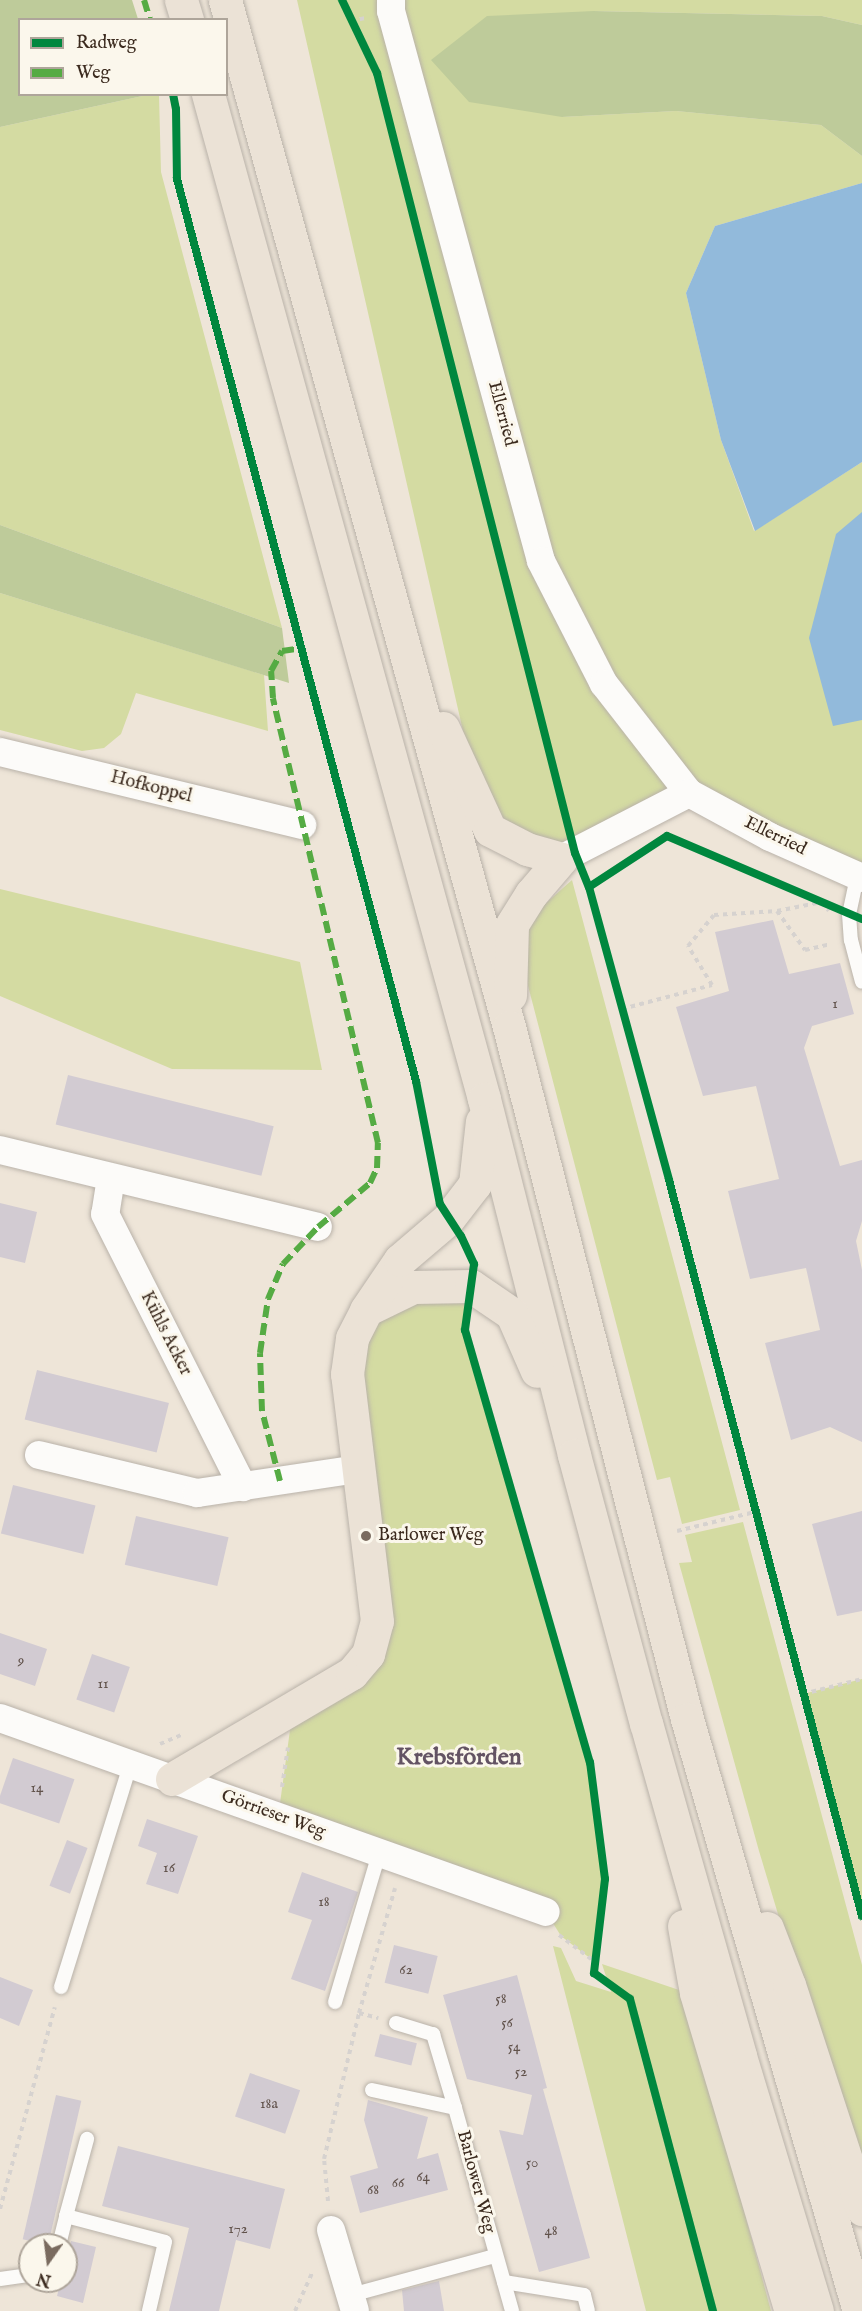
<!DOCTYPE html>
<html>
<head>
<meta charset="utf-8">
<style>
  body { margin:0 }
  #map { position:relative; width:862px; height:2311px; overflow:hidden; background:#eee5d8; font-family:"IM FELL English",serif }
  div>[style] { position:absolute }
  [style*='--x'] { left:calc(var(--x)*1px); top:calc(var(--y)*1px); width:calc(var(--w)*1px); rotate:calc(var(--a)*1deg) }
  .green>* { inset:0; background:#d4dba2 }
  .forest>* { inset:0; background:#becb9a }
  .water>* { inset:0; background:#92badb }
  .building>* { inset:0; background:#d2cbd2; transform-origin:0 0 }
  .path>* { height:4px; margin-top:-2px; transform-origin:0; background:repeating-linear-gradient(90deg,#d6d2cf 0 4.5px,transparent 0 9px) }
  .roads { filter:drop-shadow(0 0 2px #b9b2a9) drop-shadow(0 0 2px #b9b2a9) }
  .lane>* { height:14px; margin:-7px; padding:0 7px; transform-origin:7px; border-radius:7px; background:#fcfbf9 }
  .street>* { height:28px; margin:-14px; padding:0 14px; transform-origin:14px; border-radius:14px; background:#fcfbf9 }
  .highway>* { height:33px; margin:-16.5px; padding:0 16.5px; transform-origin:16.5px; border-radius:16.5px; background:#ebe2d6 }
  .quiet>* { height:6px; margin-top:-3px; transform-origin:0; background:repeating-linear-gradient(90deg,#55ab43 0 12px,transparent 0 18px) }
  .cycleway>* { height:8px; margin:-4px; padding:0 4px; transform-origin:4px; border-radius:4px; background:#00873e }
  .dots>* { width:16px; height:16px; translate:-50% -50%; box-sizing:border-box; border:3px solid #fbf7ec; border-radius:50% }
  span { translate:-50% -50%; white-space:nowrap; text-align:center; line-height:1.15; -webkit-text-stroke:6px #fbf7ec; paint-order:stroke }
  .number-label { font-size:15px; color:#61524b }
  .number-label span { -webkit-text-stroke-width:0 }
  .street-label { font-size:18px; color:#3b2a1e }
  .poi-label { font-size:18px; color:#3b2a1e }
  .left { translate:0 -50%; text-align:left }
  .district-label { font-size:24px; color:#635363; font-weight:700 }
  .legend { position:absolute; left:18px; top:18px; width:210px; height:78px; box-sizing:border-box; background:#fbf7ec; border:2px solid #aea59a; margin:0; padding:8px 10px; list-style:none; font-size:18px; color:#3b2a1e }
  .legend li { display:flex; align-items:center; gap:12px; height:30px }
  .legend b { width:30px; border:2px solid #aea59a }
  .north { position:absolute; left:18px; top:2233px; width:60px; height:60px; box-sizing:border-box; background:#fbf7ec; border:2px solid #aea59a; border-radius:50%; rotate:194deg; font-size:16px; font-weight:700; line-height:24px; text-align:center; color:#3b2a1e }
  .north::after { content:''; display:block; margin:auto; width:21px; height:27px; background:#7a6b5f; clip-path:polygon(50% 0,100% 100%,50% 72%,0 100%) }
</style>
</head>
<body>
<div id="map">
  <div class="green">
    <i style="clip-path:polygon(297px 0,862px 0,862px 25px,822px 16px,594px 11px,562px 117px,676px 111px,821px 125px,862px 156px,862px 183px,715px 226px,686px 293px,721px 440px,754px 531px,862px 462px,862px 878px,689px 793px,575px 853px,509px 827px,494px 813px,470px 762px)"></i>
    <i style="clip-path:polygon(147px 95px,159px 95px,161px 172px,282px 628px,0 525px,0 127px)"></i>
    <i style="clip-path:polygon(0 593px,264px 675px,268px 731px,136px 693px,121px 734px,104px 748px,82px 751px,0 730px)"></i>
    <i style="clip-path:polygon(572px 880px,740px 1510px,682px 1524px,670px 1477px,657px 1480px,526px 978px,524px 942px,536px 912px)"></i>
    <i style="clip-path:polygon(0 889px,300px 962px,322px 1070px,172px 1069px,0 996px)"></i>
    <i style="clip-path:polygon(471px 1286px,465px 1330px,590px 1762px,605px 1879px,595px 1962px,561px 1936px,546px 1912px,278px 1818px,293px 1708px,368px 1654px,357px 1469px,366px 1310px)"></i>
    <i style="clip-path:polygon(743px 1522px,862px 1965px,862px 2193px,759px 1851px,679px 1563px,692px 1562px,685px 1535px)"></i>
    <i style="clip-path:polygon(862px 1679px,862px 1916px,803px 1694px)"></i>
    <i style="clip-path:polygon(553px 1946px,561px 1948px,576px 1981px,611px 1992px,602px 1964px,685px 1992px,771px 2311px,646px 2311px)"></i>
  </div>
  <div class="forest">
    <i style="clip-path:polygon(0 0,132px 0,138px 19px,20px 20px,20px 94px,147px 95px,0 127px)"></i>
    <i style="clip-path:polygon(594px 11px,822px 16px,862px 25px,862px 156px,821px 125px,676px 111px,562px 117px,469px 102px,431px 60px,487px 16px)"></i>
    <i style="clip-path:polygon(0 525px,282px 628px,289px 683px,0 593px)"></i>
  </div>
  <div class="water">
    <i style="clip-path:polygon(862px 183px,862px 462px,755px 531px,721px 440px,686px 293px,715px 226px)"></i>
    <i style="clip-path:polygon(862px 512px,862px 720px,833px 726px,809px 638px,836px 534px)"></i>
  </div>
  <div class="building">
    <i style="clip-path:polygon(773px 920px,789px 974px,840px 963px,854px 1014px,812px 1026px,804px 1048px,840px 1166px,862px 1160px,862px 1221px,856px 1241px,862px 1270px,862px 1442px,830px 1427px,791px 1440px,765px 1343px,820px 1330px,806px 1268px,750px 1279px,728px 1191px,779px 1179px,756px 1086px,703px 1096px,676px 1007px,729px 991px,715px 932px)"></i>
    <i style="left:68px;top:1075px;width:212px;height:51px;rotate:14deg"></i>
    <i style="clip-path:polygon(0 1203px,37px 1212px,25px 1263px,0 1257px)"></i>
    <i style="left:37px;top:1370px;width:136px;height:51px;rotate:14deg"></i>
    <i style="left:13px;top:1485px;width:85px;height:50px;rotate:14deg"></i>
    <i style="clip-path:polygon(862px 1511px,862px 1611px,837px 1616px,812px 1524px)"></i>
    <i style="left:136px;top:1516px;width:95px;height:50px;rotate:13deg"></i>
    <i style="clip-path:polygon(0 1633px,47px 1649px,35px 1686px,0 1674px)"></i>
    <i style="left:92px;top:1654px;width:40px;height:48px;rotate:19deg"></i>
    <i style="left:13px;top:1758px;width:65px;height:47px;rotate:19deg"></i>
    <i style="clip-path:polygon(147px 1819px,198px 1836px,178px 1894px,146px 1884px,157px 1853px,138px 1846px)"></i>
    <i style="left:67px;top:1840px;width:22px;height:49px;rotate:21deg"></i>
    <i style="clip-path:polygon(302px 1872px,358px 1892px,325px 1991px,291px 1979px,312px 1920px,288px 1912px)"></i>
    <i style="left:394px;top:1945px;width:45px;height:39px;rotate:14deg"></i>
    <i style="clip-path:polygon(517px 1975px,547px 2088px,543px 2089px,590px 2258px,539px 2272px,499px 2130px,523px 2135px,532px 2095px,467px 2079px,443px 1995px)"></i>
    <i style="clip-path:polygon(0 1977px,33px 1990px,19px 2026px,0 2018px)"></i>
    <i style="left:380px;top:2034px;width:38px;height:23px;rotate:14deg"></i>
    <i style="left:250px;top:2073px;width:53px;height:46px;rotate:19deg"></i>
    <i style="left:56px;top:2095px;width:26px;height:148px;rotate:13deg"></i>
    <i style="clip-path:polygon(368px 2100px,428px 2117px,417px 2159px,438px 2153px,448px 2190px,360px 2213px,350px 2176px,378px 2168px,364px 2120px)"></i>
    <i style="clip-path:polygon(118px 2146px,285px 2189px,270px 2249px,236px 2240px,219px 2311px,169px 2311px,189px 2228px,102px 2206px)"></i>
    <i style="clip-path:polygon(71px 2241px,96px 2247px,83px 2303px,57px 2296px,61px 2281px,66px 2281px,66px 2261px)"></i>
    <i style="clip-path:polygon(439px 2281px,444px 2311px,404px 2311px,402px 2290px)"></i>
  </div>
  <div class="path">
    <i style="--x:351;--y:21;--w:14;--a:-12"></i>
    <i style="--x:777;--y:911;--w:46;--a:-11.3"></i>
    <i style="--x:822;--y:902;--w:11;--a:52"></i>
    <i style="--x:622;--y:1009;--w:93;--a:-14.9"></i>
    <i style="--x:712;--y:985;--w:46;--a:-121.6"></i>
    <i style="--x:688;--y:946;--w:40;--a:-50"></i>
    <i style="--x:714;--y:915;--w:63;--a:-3.6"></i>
    <i style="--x:777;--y:911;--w:48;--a:54.3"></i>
    <i style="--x:805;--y:950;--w:26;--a:-13"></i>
    <i style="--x:677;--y:1531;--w:80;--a:-13.7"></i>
    <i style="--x:803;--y:1694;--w:61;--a:-14.3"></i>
    <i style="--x:160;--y:1744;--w:23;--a:-23"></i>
    <i style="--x:282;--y:1787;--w:40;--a:-81.5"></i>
    <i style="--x:559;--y:1935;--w:45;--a:36.9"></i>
    <i style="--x:359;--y:2013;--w:20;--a:15"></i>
    <i style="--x:328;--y:2201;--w:42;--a:-95.4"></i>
    <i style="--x:324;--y:2159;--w:150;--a:-76.5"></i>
    <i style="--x:359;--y:2013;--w:130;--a:-73.9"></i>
    <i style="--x:0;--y:2209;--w:209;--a:-74.8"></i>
    <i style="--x:295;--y:2311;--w:44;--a:-65.8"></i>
  </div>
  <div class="roads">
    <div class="lane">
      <i style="--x:857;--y:877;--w:38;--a:102"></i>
      <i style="--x:849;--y:914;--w:26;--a:86"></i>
      <i style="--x:851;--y:940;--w:43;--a:75.3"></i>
      <i style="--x:61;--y:1987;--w:232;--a:-72.7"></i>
      <i style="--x:335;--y:2002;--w:155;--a:-73.5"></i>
      <i style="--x:396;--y:2023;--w:39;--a:17"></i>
      <i style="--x:433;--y:2034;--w:77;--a:73.4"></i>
      <i style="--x:372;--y:2090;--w:85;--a:12.2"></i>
      <i style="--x:455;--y:2108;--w:211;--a:74.3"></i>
      <i style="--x:66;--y:2216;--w:80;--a:-74.7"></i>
      <i style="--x:59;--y:2245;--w:30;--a:-76"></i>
      <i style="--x:66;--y:2216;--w:102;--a:14.7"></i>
      <i style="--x:165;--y:2242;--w:71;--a:103.1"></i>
      <i style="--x:0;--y:2279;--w:30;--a:-8"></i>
      <i style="--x:504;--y:2282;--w:81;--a:9.2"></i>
      <i style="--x:584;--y:2295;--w:16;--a:76"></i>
      <i style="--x:351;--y:2295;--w:149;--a:-15.2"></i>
    </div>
    <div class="street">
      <i style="--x:391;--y:0;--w:11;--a:90"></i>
      <i style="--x:391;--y:11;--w:570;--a:74.74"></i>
      <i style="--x:541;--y:561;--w:138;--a:62.9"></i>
      <i style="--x:604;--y:684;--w:138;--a:52.1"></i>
      <i style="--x:689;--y:793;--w:92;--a:28.5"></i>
      <i style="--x:770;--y:837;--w:101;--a:24"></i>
      <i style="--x:0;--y:752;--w:311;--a:13.6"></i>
      <i style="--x:561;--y:859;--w:144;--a:-27.3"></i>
      <i style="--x:0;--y:1150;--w:327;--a:13.6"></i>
      <i style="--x:111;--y:1178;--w:36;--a:99"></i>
      <i style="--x:105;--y:1214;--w:306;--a:63.2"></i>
      <i style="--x:39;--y:1455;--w:163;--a:13.5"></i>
      <i style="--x:197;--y:1493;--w:162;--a:-8.5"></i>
      <i style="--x:0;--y:1718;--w:579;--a:19.56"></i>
      <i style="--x:331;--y:2230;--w:84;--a:73.5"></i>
    </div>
    <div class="highway">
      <i style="--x:181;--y:0;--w:21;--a:73"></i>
      <i style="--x:225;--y:0;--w:1066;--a:74.54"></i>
      <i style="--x:509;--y:1027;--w:715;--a:75.57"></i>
      <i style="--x:687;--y:1719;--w:616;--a:73.8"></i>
      <i style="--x:208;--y:94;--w:1042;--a:74.64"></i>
      <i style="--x:484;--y:1099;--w:367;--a:75.8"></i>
      <i style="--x:574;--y:1455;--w:278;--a:75"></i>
      <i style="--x:646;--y:1723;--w:346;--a:74.2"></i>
      <i style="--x:740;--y:2056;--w:266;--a:73.2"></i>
      <i style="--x:443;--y:728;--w:112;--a:65.3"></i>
      <i style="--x:490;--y:830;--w:42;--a:27.2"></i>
      <i style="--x:527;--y:849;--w:35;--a:16"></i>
      <i style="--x:561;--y:859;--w:46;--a:130.6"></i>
      <i style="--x:531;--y:894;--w:36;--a:122"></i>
      <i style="--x:512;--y:925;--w:70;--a:91.6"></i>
      <i style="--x:370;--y:1308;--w:48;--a:-26"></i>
      <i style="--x:413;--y:1287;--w:58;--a:-1"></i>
      <i style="--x:471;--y:1286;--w:50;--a:34.3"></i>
      <i style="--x:512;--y:1314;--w:62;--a:66.3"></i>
      <i style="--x:172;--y:1779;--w:209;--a:-30.5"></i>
      <i style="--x:352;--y:1673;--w:25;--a:-50"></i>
      <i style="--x:368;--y:1654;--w:34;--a:-75"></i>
      <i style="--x:377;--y:1621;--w:249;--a:-96.9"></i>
      <i style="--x:347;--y:1374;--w:36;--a:-82"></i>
      <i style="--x:352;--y:1338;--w:31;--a:-63"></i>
      <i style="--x:366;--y:1310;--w:60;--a:-55.8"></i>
      <i style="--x:400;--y:1260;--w:63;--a:-40.5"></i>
      <i style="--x:448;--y:1219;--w:44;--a:-52.4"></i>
      <i style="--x:475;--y:1184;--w:63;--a:-83.7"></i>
      <i style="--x:684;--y:1926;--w:68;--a:79.8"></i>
      <i style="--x:696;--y:1993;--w:332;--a:73.4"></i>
      <i style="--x:767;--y:1928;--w:61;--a:68.9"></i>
      <i style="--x:789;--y:1985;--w:236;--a:71.9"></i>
    </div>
  </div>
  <div class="quiet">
    <i style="--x:144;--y:0;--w:21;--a:73"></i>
    <i style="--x:280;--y:1481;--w:72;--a:-104.4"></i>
    <i style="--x:262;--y:1411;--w:58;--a:-92"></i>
    <i style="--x:260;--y:1353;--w:55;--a:-81.6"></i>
    <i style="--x:268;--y:1299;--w:38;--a:-67"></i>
    <i style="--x:283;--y:1264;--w:51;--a:-46.6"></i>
    <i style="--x:318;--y:1227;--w:68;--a:-40.2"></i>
    <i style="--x:370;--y:1183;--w:17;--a:-65"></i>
    <i style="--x:377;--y:1168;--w:25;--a:-88"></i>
    <i style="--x:378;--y:1143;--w:457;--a:-103.3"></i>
    <i style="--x:273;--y:698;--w:27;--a:-94"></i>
    <i style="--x:271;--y:671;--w:23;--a:-61"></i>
    <i style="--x:282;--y:651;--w:21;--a:-8"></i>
  </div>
  <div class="cycleway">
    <i style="--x:342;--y:0;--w:81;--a:64.4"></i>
    <i style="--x:377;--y:73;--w:805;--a:75.76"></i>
    <i style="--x:575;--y:853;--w:37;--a:68"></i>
    <i style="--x:589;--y:887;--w:304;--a:74.7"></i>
    <i style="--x:669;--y:1180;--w:761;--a:75.31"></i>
    <i style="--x:173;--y:94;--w:15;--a:79"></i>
    <i style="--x:176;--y:109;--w:70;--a:89.2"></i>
    <i style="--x:177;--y:179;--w:933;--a:75.16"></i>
    <i style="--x:416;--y:1081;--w:125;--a:79"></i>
    <i style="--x:440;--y:1204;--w:38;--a:57"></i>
    <i style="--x:461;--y:1236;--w:31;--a:65"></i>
    <i style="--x:474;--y:1264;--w:67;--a:97.8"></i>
    <i style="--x:465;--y:1330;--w:450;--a:73.9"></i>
    <i style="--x:590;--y:1762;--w:118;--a:82.7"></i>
    <i style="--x:605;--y:1879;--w:95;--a:96.7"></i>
    <i style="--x:594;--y:1973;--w:44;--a:35.8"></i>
    <i style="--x:630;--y:1999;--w:323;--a:75.1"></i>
    <i style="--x:589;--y:887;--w:93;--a:-33.2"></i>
    <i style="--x:667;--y:836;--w:212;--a:23.1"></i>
  </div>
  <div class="dots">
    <i style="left:366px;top:1536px;background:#7a6b5f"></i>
  </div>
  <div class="number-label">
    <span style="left:835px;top:1004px">1</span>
    <span style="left:21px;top:1661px">9</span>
    <span style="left:103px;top:1684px">11</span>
    <span style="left:37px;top:1788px">14</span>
    <span style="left:169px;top:1868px">16</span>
    <span style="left:324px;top:1902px">18</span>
    <span style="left:406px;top:1970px">62</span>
    <span style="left:501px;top:1999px">58</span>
    <span style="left:507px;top:2023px">56</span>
    <span style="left:514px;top:2047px">54</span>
    <span style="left:521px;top:2072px">52</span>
    <span style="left:269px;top:2104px">18a</span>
    <span style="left:532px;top:2163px">50</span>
    <span style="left:423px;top:2177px">64</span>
    <span style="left:398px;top:2183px">66</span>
    <span style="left:373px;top:2190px">68</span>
    <span style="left:238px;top:2229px">172</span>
    <span style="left:551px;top:2231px">48</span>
  </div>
  <div class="street-label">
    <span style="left:501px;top:414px;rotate:75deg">Ellerried</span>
    <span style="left:151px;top:788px;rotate:14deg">Hofkoppel</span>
    <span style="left:775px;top:837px;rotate:26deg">Ellerried</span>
    <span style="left:165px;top:1334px;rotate:63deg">Kühls Acker</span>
    <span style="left:273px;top:1815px;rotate:20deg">Görrieser Weg</span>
    <span style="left:475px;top:2182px;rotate:75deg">Barlower Weg</span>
  </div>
  <div class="poi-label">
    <span class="left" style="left:378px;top:1536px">Barlower Weg</span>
  </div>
  <div class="district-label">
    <span style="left:459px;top:1758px">Krebsförden</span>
  </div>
  <ul class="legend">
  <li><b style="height:8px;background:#00873e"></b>Radweg</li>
  <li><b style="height:8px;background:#55ab43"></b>Weg</li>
  </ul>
  <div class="north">N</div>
</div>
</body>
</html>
